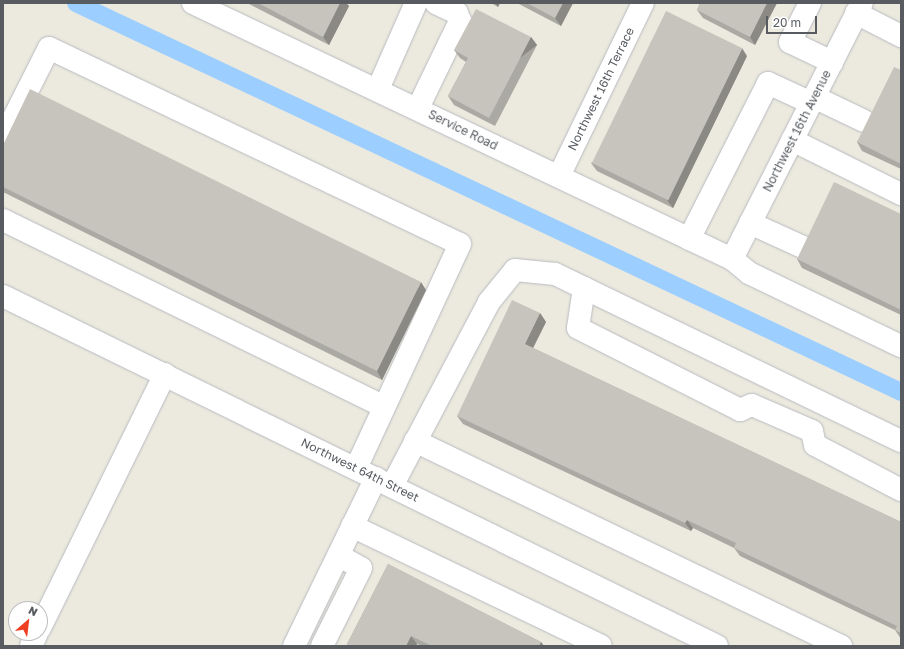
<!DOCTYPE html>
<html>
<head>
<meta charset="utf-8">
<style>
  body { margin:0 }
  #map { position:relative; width:904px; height:649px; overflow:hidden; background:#eceadf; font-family:"Golos Text",sans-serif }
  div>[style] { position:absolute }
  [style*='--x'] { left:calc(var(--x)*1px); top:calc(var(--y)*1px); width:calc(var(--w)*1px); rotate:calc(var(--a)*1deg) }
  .canal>* { height:18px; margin:-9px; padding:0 9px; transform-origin:9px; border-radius:9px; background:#9cceff }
  .roads { filter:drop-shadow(0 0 1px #b7babf) drop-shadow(0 0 1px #b7babf) }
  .minor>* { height:22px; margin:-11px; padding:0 11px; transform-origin:11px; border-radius:11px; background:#fff }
  .wall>* { inset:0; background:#aba9a3 }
  .shaded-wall>* { inset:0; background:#8b8984; transform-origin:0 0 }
  .building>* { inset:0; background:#c7c4bd; transform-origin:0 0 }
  span { translate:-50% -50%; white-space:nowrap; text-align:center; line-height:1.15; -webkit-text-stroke:3px #fff; paint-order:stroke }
  .street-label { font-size:12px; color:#585c61 }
  .frame { position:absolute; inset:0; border:4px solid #585c61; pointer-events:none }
  .north { position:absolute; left:8px; top:601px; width:40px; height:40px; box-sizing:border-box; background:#fff; border:1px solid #bcbec0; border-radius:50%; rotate:28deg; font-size:11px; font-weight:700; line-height:16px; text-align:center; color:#585c61 }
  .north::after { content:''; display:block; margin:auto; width:14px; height:18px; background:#ee3f23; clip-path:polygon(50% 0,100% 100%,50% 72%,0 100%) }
  .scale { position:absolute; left:766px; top:16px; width:51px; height:18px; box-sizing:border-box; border:2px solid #585c61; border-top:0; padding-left:5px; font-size:12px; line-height:14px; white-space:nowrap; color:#585c61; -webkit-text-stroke:3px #fff; paint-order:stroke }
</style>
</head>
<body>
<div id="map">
  <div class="canal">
    <i style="--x:76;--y:3;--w:912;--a:25.24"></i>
  </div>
  <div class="roads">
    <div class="minor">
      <i style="--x:193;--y:3;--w:597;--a:25.41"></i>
      <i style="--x:732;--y:259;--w:22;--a:39"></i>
      <i style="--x:749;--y:273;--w:169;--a:25.7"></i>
      <i style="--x:810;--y:3;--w:44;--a:117.1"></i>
      <i style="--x:790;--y:42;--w:47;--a:25.5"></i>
      <i style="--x:856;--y:13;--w:51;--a:27.1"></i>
      <i style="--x:378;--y:89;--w:94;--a:-66.2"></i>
      <i style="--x:814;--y:97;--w:55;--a:25.6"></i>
      <i style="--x:418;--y:108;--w:97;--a:-64.2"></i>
      <i style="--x:460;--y:21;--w:9;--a:-111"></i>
      <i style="--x:457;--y:13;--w:23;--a:-155"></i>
      <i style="--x:3;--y:139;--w:102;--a:-63.2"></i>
      <i style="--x:49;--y:48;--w:455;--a:25.5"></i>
      <i style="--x:460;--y:244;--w:247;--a:114.9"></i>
      <i style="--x:792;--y:140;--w:122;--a:26.4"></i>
      <i style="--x:559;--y:176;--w:192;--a:-64.1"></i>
      <i style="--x:3;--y:220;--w:424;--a:26.1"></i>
      <i style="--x:750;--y:223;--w:63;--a:24.5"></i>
      <i style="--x:689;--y:239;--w:175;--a:-63.1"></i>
      <i style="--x:768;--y:83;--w:47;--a:24.9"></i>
      <i style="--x:732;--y:259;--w:287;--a:-63.1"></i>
      <i style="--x:584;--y:288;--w:40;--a:98.5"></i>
      <i style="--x:578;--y:328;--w:182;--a:26.8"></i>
      <i style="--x:740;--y:410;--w:13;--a:-23"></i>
      <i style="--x:752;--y:405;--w:65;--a:23.4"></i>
      <i style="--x:812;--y:431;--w:14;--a:78"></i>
      <i style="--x:815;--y:445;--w:97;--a:27.6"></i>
      <i style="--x:3;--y:296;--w:795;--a:26.11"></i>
      <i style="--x:415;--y:441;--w:473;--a:25.7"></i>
      <i style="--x:392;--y:486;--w:208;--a:-62.2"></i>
      <i style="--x:489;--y:302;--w:41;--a:-50.9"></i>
      <i style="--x:515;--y:270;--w:40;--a:5.7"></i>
      <i style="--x:555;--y:274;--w:384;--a:25.8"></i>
      <i style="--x:352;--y:526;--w:276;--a:25.7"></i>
      <i style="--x:40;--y:628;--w:283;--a:-63.8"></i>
      <i style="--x:31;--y:646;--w:14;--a:-65"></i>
      <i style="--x:294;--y:646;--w:187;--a:-64"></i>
      <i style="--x:322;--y:646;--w:87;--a:-63.4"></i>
      <i style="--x:361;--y:568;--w:26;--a:-151"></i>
    </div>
  </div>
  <div class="wall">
    <i style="clip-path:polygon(247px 3px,346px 3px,349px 6px,329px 45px)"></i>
    <i style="clip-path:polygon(491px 3px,500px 3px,498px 7px)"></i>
    <i style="clip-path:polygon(517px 3px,573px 3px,561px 26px)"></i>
    <i style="clip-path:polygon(700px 3px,777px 3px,755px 45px,703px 18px,697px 10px)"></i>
    <i style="clip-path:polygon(531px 37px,537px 45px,495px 126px,454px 105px,448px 96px,466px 62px,460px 58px,454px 50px)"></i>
    <i style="clip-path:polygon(747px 56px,673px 208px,597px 171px,591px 163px)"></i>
    <i style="clip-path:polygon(901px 70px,901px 169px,862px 151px,857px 142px)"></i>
    <i style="clip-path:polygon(3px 145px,426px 290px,382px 380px,3px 192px)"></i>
    <i style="clip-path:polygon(901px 214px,901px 315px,802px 268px,797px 259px)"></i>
    <i style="clip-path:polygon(540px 313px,546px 322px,533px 348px,901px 522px,901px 639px,895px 630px,740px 556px,734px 548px,693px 528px,691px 531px,463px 424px,457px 416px)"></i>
    <i style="clip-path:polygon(388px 564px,541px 642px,544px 646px,422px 646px,417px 644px,416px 646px,346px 646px)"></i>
  </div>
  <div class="shaded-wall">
    <i style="clip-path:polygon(340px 3px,346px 3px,349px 6px,329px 45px,323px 37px)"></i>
    <i style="clip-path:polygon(495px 3px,500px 3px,498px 7px)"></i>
    <i style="clip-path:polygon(563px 3px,573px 3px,561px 26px,555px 18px)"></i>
    <i style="clip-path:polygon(767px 3px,777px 3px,755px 45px,750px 37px)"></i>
    <i style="left:531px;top:37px;width:10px;height:91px;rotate:53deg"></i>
    <i style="clip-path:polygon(742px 48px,747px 56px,673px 208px,667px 200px)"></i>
    <i style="clip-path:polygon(421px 282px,426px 290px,382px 380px,377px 371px)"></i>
    <i style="clip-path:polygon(540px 313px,546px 322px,531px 352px,525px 344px)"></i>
    <i style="clip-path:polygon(687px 520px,693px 528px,691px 531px,685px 523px)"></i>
    <i style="clip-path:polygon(411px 636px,417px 644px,416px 646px,406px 646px)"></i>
    <i style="clip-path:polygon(541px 642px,544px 646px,539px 646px)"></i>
  </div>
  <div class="building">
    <i style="clip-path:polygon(258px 3px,340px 3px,323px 37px)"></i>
    <i style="clip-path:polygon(527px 3px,563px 3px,555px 18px)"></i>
    <i style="clip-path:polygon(700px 3px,767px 3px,750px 37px,697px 10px)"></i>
    <i style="clip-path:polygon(476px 9px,531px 37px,489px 118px,448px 96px,468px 58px,454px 50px)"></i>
    <i style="left:666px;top:11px;width:85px;height:169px;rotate:26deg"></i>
    <i style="clip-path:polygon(894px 67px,901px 70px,901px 164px,857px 142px)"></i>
    <i style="clip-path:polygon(30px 89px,421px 282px,377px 371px,3px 187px,3px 145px)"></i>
    <i style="clip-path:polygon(834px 182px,901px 214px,901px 310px,797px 259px)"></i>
    <i style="clip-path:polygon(512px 300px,540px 313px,525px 344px,901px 522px,901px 633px,895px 630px,897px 626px,734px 548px,736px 543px,687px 520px,685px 523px,457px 416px)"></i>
    <i style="clip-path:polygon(388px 564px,541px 642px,539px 646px,432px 646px,411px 636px,406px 646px,346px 646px)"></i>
  </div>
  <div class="street-label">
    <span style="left:601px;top:89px;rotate:-64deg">Northwest 16th Terrace</span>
    <span style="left:463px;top:130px;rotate:26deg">Service Road</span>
    <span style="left:797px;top:131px;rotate:-63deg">Northwest 16th Avenue</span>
    <span style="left:360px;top:470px;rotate:26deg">Northwest 64th Street</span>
  </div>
  <div class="frame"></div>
  <div class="north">N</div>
  <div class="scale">20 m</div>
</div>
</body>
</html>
